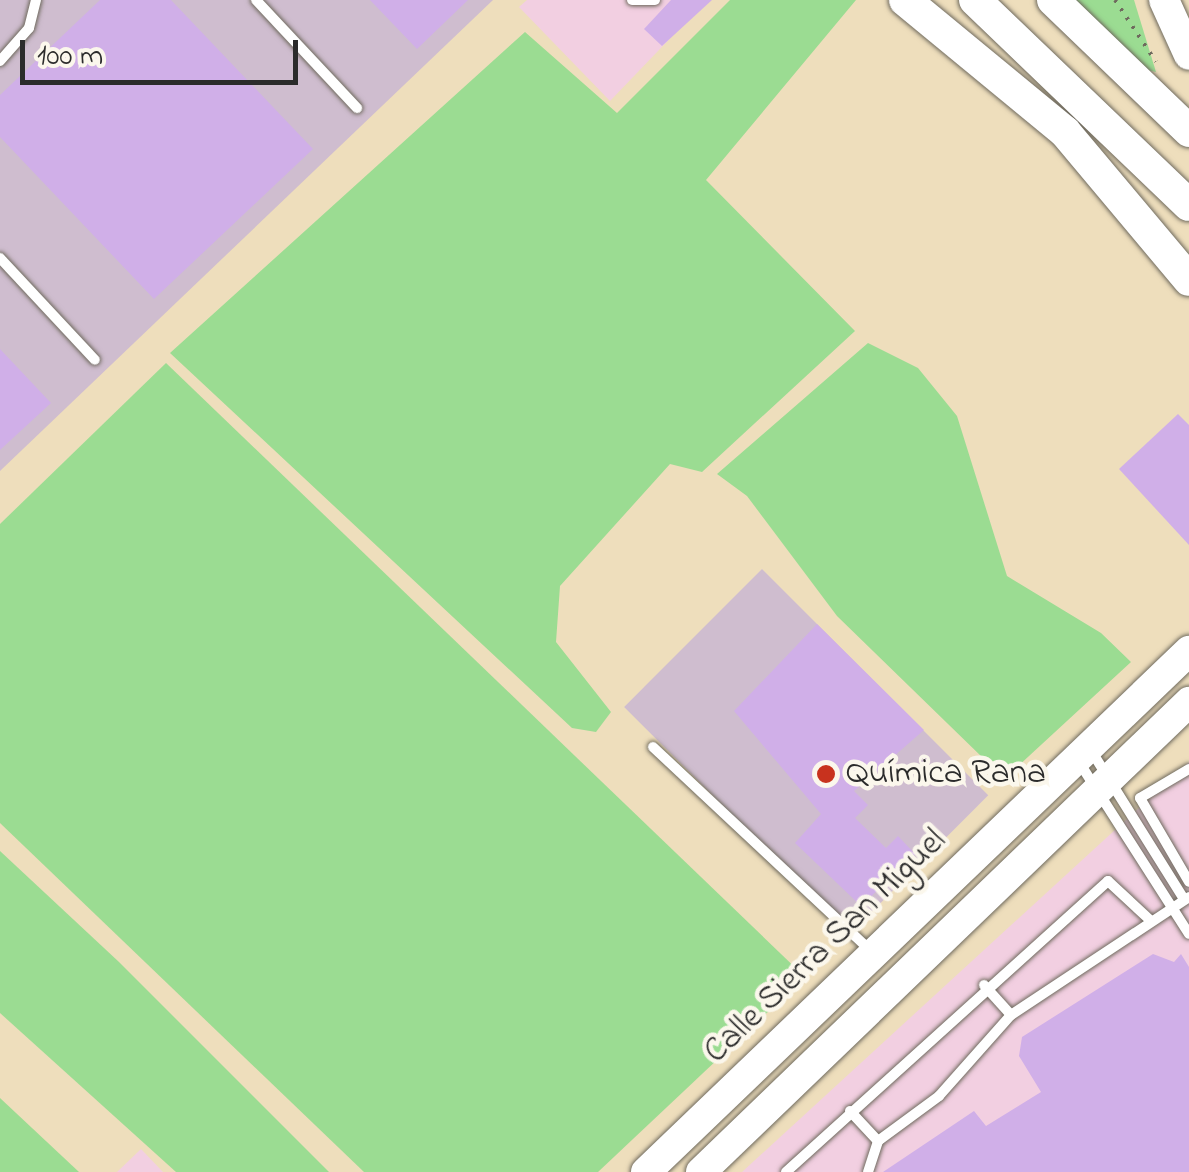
<!DOCTYPE html>
<html>
<head>
<meta charset="utf-8">
<style>
  body { margin:0 }
  #map { position:relative; width:1189px; height:1172px; overflow:hidden; background:#eedebc; font-family:"Indie Flower",sans-serif }
  div>[style] { position:absolute }
  [style*='--x'] { left:calc(var(--x)*1px); top:calc(var(--y)*1px); width:calc(var(--w)*1px); rotate:calc(var(--a)*1deg) }
  .built>* { inset:0; background:#f2cfe1 }
  .industrial>* { inset:0; background:#cfbdcf; transform-origin:0 0 }
  .green>* { inset:0; background:#9bdc92 }
  .building>* { inset:0; background:#d0afe8 }
  .path>* { height:4px; margin-top:-2px; transform-origin:0; background:repeating-linear-gradient(90deg,#6f6a5e 0 2.5px,transparent 0 10.5px) }
  .roads { filter:drop-shadow(0 0 2px #6f6a5e) drop-shadow(0 0 2px #6f6a5e) }
  .lane>* { height:10px; margin:-5px; padding:0 5px; transform-origin:5px; border-radius:5px; background:#fff }
  .secondary>* { height:30px; margin:-15px; padding:0 15px; transform-origin:15px; border-radius:15px; background:#fff }
  .primary>* { height:32px; margin:-16px; padding:0 16px; transform-origin:16px; border-radius:16px; background:#fff }
  .dots>* { width:28px; height:28px; translate:-50% -50%; box-sizing:border-box; border:5px solid #fbf7ec; border-radius:50% }
  span { translate:-50% -50%; white-space:nowrap; text-align:center; line-height:1.15; -webkit-text-stroke:9px #fbf7ec; paint-order:stroke }
  .poi-label { font-size:35px; color:#2b2b2b }
  .left { translate:0 -50%; text-align:left }
  .street-label { font-size:35px; color:#2b2b2b }
  .scale { position:absolute; left:20px; top:40px; width:278px; height:45px; box-sizing:border-box; border:5px solid #2b2b2b; border-top:0; padding-left:12px; font-size:30px; line-height:35px; white-space:nowrap; color:#2b2b2b; -webkit-text-stroke:8px #fbf7ec; paint-order:stroke }
</style>
</head>
<body>
<div id="map">
  <div class="built">
    <i style="clip-path:polygon(527px 0,707px 0,610px 101px,519px 7px)"></i>
    <i style="clip-path:polygon(1189px 762px,1189px 1172px,742px 1172px)"></i>
    <i style="clip-path:polygon(141px 1149px,163px 1172px,117px 1172px)"></i>
  </div>
  <div class="industrial">
    <i style="clip-path:polygon(0 0,493px 0,0 471px)"></i>
    <i style="left:762px;top:569px;width:320px;height:195px;rotate:45deg"></i>
  </div>
  <div class="green">
    <i style="clip-path:polygon(730px 0,856px 0,706px 180px,855px 331px,702px 472px,670px 464px,560px 586px,556px 642px,611px 712px,596px 732px,572px 728px,170px 353px,525px 32px,617px 113px)"></i>
    <i style="clip-path:polygon(1070px 0,1134px 0,1156px 72px,1142px 69px)"></i>
    <i style="clip-path:polygon(868px 343px,918px 368px,957px 416px,1007px 576px,1101px 633px,1131px 662px,1016px 768px,984px 759px,837px 616px,747px 496px,717px 474px)"></i>
    <i style="clip-path:polygon(166px 363px,805px 977px,598px 1172px,364px 1172px,0 823px,0 524px)"></i>
    <i style="clip-path:polygon(0 851px,119px 962px,329px 1172px,176px 1172px,0 1013px)"></i>
    <i style="clip-path:polygon(0 1098px,79px 1172px,0 1172px)"></i>
  </div>
  <div class="building">
    <i style="clip-path:polygon(100px 0,171px 0,313px 149px,154px 299px,0 137px,0 95px)"></i>
    <i style="clip-path:polygon(370px 0,468px 0,417px 49px)"></i>
    <i style="clip-path:polygon(671px 0,712px 0,662px 46px,644px 29px)"></i>
    <i style="clip-path:polygon(0 349px,51px 403px,0 450px)"></i>
    <i style="clip-path:polygon(1178px 414px,1189px 425px,1189px 545px,1119px 469px)"></i>
    <i style="clip-path:polygon(817px 624px,924px 730px,854px 791px,868px 805px,855px 818px,886px 848px,898px 836px,915px 854px,861px 906px,795px 843px,821px 814px,734px 711px)"></i>
    <i style="clip-path:polygon(1153px 954px,1174px 962px,1181px 954px,1189px 967px,1189px 1172px,883px 1172px,974px 1111px,986px 1126px,1041px 1092px,1019px 1056px,1022px 1037px)"></i>
  </div>
  <div class="path">
    <i style="--x:1115;--y:0;--w:74;--a:56.5"></i>
  </div>
  <div class="roads">
    <div class="lane">
      <i style="--x:256;--y:0;--w:148;--a:46.9"></i>
      <i style="--x:632;--y:0;--w:23;--a:0"></i>
      <i style="--x:0;--y:61;--w:44;--a:-48.7"></i>
      <i style="--x:29;--y:28;--w:29;--a:-76"></i>
      <i style="--x:0;--y:258;--w:139;--a:47"></i>
      <i style="--x:653;--y:747;--w:301;--a:43.1"></i>
      <i style="--x:1092;--y:752;--w:173;--a:58"></i>
      <i style="--x:1079;--y:762;--w:204;--a:57.4"></i>
      <i style="--x:1189;--y:769;--w:57;--a:149.4"></i>
      <i style="--x:1140;--y:798;--w:97;--a:59.7"></i>
      <i style="--x:984;--y:985;--w:40;--a:48"></i>
      <i style="--x:850;--y:1111;--w:41;--a:47"></i>
      <i style="--x:786;--y:1172;--w:434;--a:-42.1"></i>
      <i style="--x:1108;--y:881;--w:59;--a:42.9"></i>
      <i style="--x:868;--y:1172;--w:33;--a:-72"></i>
      <i style="--x:878;--y:1141;--w:76;--a:-36.4"></i>
      <i style="--x:939;--y:1096;--w:108;--a:-48.4"></i>
      <i style="--x:1011;--y:1015;--w:214;--a:-33.5"></i>
    </div>
    <div class="secondary">
      <i style="--x:1164;--y:0;--w:60;--a:65.6"></i>
      <i style="--x:646;--y:1172;--w:753;--a:-43.82"></i>
      <i style="--x:701;--y:1172;--w:678;--a:-43.92"></i>
    </div>
    <div class="primary">
      <i style="--x:905;--y:0;--w:207;--a:39.5"></i>
      <i style="--x:1065;--y:132;--w:193;--a:50"></i>
      <i style="--x:975;--y:0;--w:296;--a:43.8"></i>
      <i style="--x:1053;--y:0;--w:189;--a:43.9"></i>
    </div>
  </div>
  <div class="dots">
    <i style="left:826px;top:774px;background:#c8321e"></i>
  </div>
  <div class="poi-label">
    <span class="left" style="left:846px;top:774px">Química Rana</span>
  </div>
  <div class="street-label">
    <span style="left:826px;top:947px;rotate:-44deg">Calle Sierra San Miguel</span>
  </div>
  <div class="scale">100 m</div>
</div>
</body>
</html>
